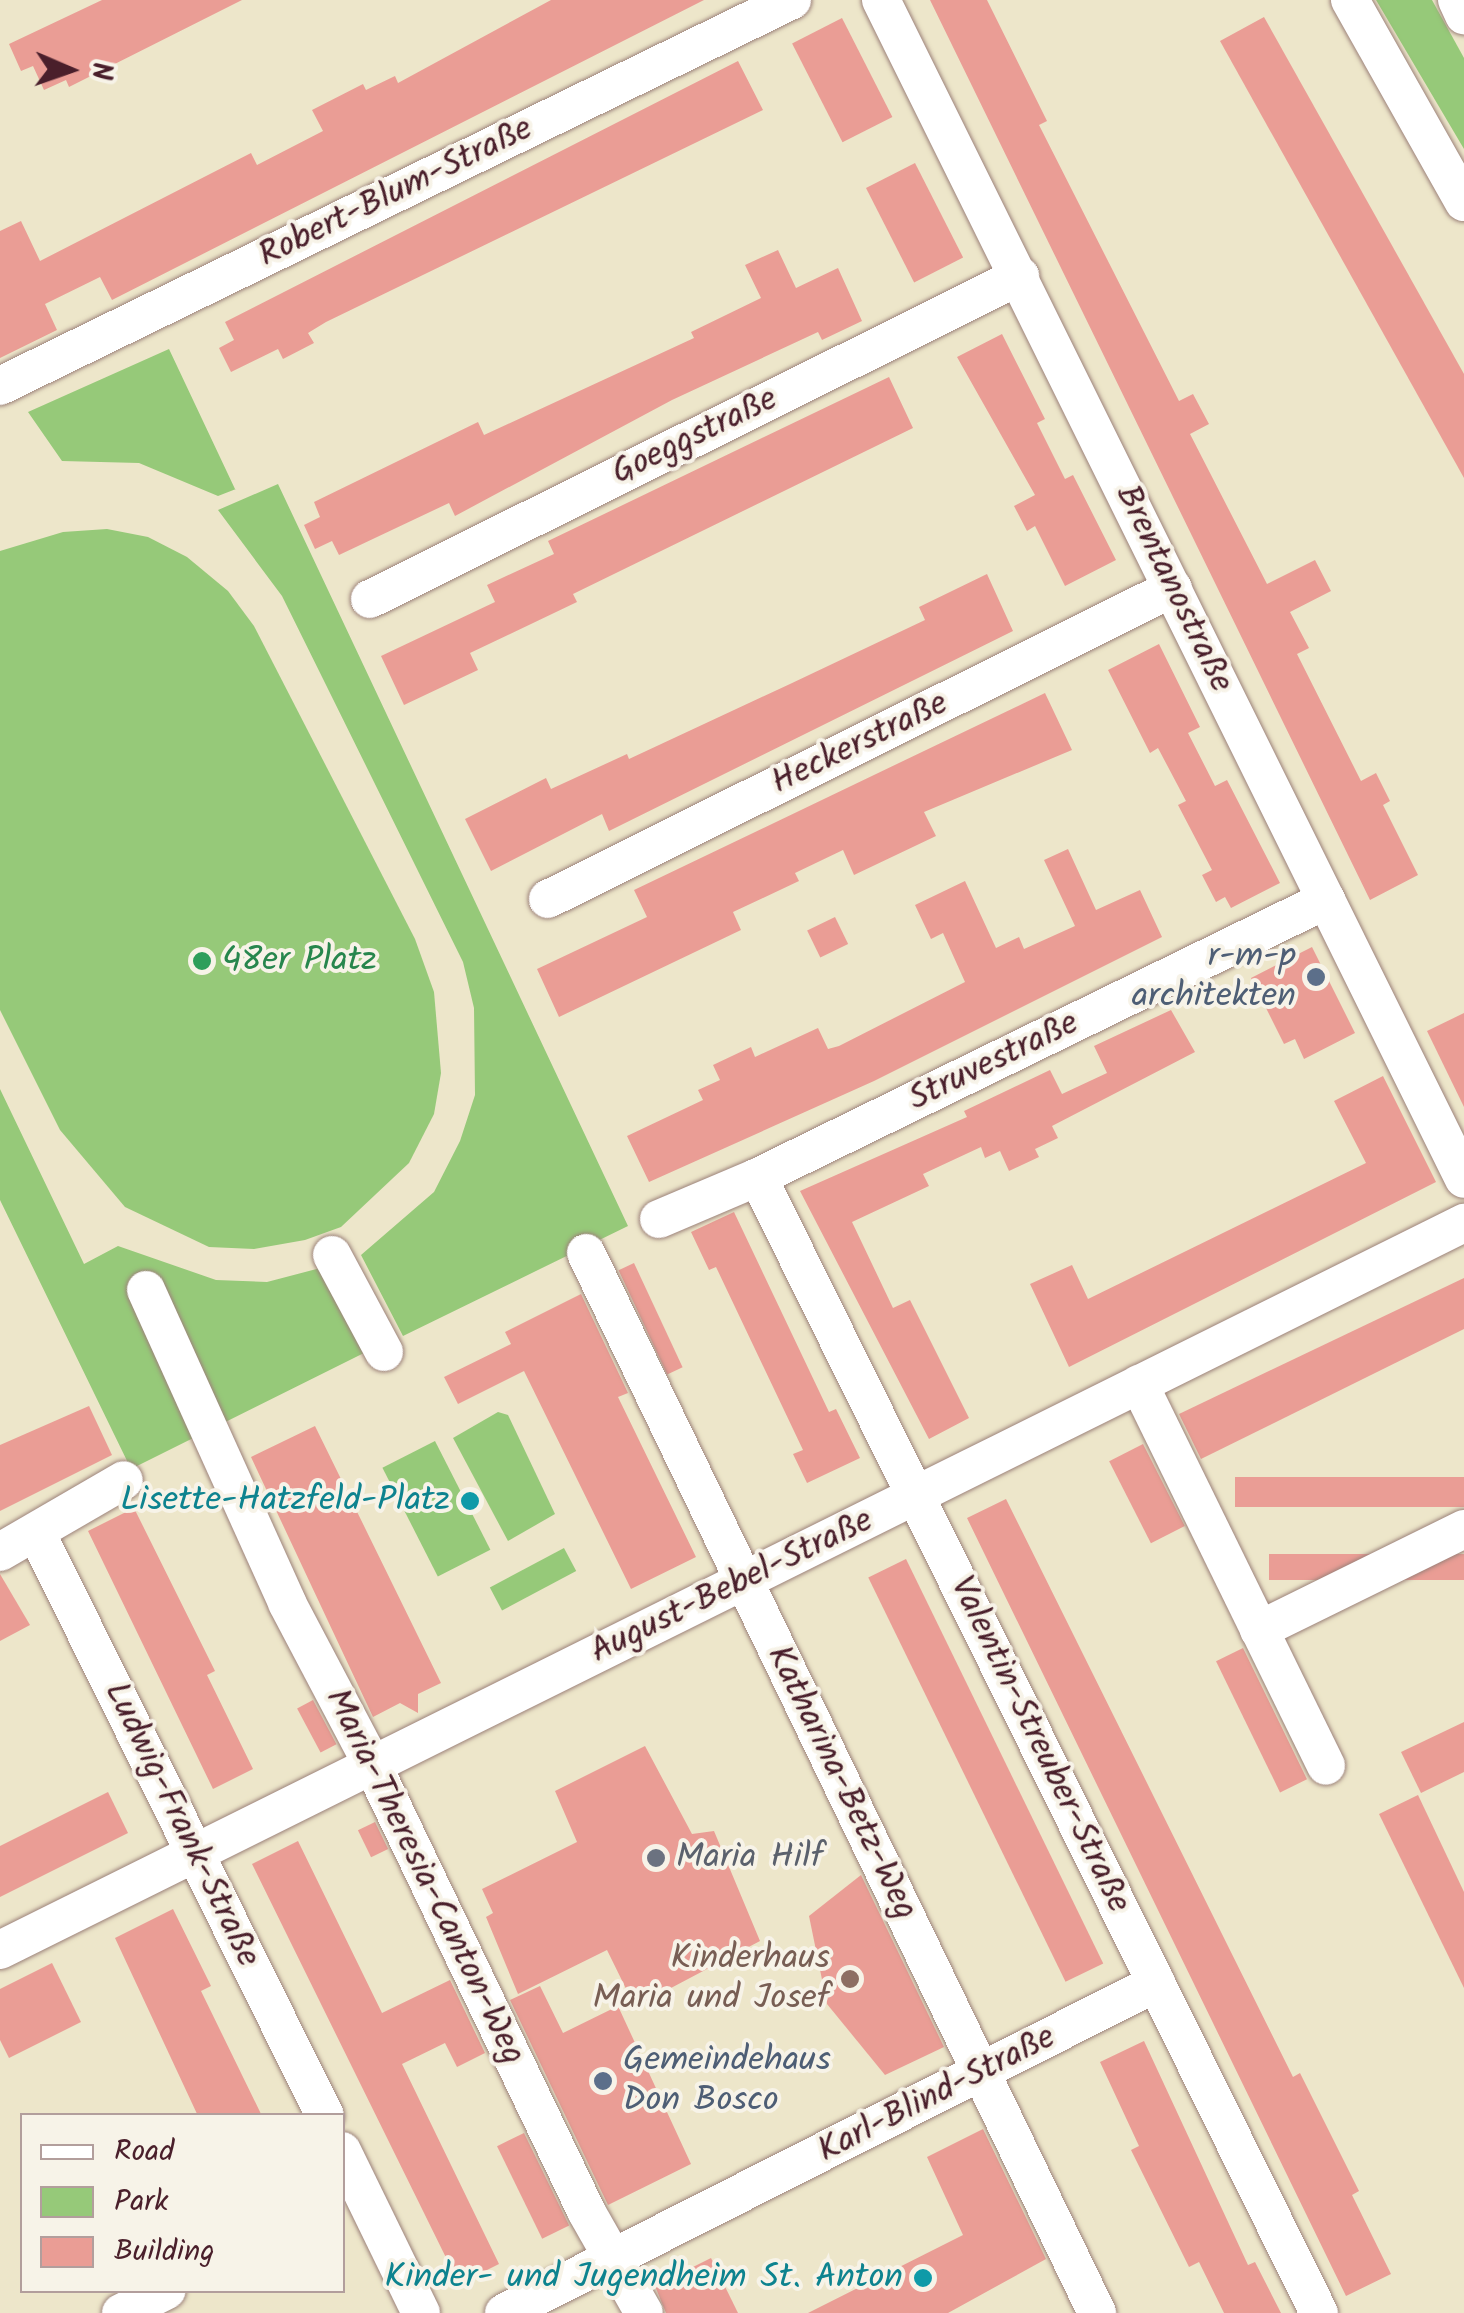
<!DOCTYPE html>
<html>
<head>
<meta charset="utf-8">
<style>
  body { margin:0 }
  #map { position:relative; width:1464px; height:2313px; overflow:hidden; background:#ede6ca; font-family:Kalam,sans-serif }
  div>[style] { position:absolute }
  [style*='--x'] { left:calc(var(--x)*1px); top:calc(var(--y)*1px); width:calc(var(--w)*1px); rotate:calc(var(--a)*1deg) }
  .green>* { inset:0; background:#96c979; transform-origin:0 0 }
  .building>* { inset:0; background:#ea9d95; transform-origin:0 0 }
  .roads { filter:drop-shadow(0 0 2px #9c827a) drop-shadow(0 0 2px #9c827a) }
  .minor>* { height:38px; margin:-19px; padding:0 19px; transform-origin:19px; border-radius:19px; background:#fff }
  .dots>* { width:28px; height:28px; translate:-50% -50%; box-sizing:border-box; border:5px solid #f7f3e8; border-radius:50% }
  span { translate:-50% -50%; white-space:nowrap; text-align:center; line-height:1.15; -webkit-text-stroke:8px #f7f3e8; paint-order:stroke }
  .street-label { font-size:35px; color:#4a1f2b }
  .service-label { font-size:35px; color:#4e5e75 }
  .right { translate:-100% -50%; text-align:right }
  .left { translate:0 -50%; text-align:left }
  .leisure-label { font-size:35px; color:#27864d }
  .culture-label { font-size:35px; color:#0d838f }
  .worship-label { font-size:35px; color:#5b616d }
  .education-label { font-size:35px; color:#785e54 }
  .legend { position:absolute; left:20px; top:2113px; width:325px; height:180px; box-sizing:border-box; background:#f7f3e8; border:2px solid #b29e9c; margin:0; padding:12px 18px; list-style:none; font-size:30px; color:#4a1f2b }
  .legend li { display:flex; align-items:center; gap:20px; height:50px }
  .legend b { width:50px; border:2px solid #b29e9c }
  .north { position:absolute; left:20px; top:20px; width:100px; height:100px; -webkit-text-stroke:8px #f7f3e8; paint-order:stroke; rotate:92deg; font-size:28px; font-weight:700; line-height:40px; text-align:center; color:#4a1f2b }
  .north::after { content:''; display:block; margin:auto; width:35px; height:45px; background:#4a1f2b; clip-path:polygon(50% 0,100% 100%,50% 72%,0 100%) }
</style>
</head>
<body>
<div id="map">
  <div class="green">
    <i style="clip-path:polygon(1376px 0,1432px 0,1464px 58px,1464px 149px)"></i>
    <i style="clip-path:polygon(169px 349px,235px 489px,236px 489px,218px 496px,139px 463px,62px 461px,28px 412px)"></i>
    <i style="clip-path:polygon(278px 484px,628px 1226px,403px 1336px,361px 1255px,434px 1192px,460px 1141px,475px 1095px,474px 1008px,463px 962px,282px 596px,218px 510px)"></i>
    <i style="clip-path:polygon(107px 529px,148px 537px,187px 557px,228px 591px,254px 626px,415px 939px,434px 992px,441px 1073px,434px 1114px,409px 1163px,341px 1227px,305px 1240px,254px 1249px,209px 1247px,125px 1207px,60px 1130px,0 1010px,0 551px,63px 532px)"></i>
    <i style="clip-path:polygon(0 1089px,84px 1264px,118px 1246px,216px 1280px,267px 1282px,328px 1266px,372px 1349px,131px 1469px,0 1200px)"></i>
    <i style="clip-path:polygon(498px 1412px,508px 1415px,555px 1514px,508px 1541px,453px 1438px)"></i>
    <i style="left:435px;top:1441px;width:122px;height:59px;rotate:63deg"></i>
    <i style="left:564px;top:1548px;width:26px;height:84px;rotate:62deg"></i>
  </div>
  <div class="building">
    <i style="clip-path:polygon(102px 0,242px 0,69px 87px,66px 80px,44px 90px,33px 66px,21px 71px,9px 44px)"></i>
    <i style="clip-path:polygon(551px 0,704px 0,112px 300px,100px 277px,45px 304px,57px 330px,0 358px,0 231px,21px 221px,40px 261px,251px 153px,257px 165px,323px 131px,312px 110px,363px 84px,366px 90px,395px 76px,398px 83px)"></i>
    <i style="clip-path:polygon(930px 0,987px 0,1047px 121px,1039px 125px,1179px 401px,1193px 394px,1209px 424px,1190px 434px,1267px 584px,1315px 560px,1331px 591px,1290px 612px,1309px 648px,1297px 654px,1361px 781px,1376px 773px,1390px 801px,1383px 805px,1418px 875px,1370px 900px)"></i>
    <i style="clip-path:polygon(1264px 17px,1464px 374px,1464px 478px,1220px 41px)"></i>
    <i style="left:842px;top:18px;width:111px;height:56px;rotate:63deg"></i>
    <i style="clip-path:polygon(738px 61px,763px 110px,326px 322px,308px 333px,314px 343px,283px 359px,278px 349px,231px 372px,219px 348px,234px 340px,225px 322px)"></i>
    <i style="left:915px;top:163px;width:106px;height:55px;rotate:63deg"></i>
    <i style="clip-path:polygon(778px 250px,796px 288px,838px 268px,862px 321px,822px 340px,818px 332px,672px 400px,455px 516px,449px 503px,339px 555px,332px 541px,315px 549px,304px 525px,320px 517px,314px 502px,478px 422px,484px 435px,694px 338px,691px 332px,761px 298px,745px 265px)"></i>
    <i style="clip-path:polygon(1002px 334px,1045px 419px,1037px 423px,1065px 479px,1073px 475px,1116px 560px,1065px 586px,1035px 526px,1027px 531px,1014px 506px,1035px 495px,957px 357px)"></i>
    <i style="clip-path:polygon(889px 377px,913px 428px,573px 594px,577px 602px,470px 653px,478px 670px,404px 705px,381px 656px,495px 602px,487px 585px,554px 554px,548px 541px)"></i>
    <i style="clip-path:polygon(987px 574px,1013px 631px,609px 831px,602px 814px,491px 871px,465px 819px,546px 778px,551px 789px,627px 754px,629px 759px,790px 684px,925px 620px,919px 607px)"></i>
    <i style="clip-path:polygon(1159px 644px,1200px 727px,1188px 733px,1215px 786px,1227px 780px,1280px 883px,1231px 908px,1225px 897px,1216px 902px,1202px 875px,1212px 870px,1178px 805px,1186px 801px,1158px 748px,1150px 753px,1108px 670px)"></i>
    <i style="clip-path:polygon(1045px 693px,1072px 750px,924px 812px,936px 836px,854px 875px,843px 850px,795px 873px,799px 881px,733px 912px,741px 930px,559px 1017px,537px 969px,647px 917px,634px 890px)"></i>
    <i style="clip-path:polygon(1068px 849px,1096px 910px,1140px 890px,1162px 937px,874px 1081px,649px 1182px,627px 1136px,703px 1100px,698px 1090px,720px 1080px,713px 1065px,751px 1047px,755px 1057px,818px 1028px,828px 1049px,839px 1046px,965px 982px,943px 933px,931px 939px,915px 905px,965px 881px,996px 948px,1019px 937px,1024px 949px,1075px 926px,1044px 860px)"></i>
    <i style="left:835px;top:917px;width:30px;height:31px;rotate:64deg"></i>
    <i style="clip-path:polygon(1312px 947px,1355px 1033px,1304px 1059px,1295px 1039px,1284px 1044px,1251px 978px)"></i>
    <i style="clip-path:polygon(1171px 1010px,1195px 1052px,1052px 1126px,1058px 1138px,1035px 1149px,1039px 1157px,1009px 1171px,1000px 1151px,985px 1158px,981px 1147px,923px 1174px,929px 1186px,852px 1222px,893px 1308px,910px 1300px,969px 1418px,929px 1439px,800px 1191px,967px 1117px,964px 1111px,1050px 1070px,1062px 1094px,1107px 1073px,1094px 1046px)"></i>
    <i style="clip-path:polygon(1464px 1013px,1464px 1107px,1427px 1031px)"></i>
    <i style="clip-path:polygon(1383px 1076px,1436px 1182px,1069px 1367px,1030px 1284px,1072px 1265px,1088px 1299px,1366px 1163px,1334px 1101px)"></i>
    <i style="clip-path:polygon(734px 1212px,829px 1412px,836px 1409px,860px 1458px,807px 1483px,793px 1454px,803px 1450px,716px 1267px,709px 1270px,691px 1232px)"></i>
    <i style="left:634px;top:1263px;width:115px;height:17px;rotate:65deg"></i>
    <i style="clip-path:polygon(1464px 1278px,1464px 1329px,1201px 1459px,1179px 1414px)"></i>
    <i style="clip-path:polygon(581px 1294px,628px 1393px,618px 1397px,696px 1557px,631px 1589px,524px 1371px,458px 1404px,444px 1377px,511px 1344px,505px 1332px)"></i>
    <i style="clip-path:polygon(89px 1406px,112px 1455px,0 1511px,0 1445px)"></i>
    <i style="clip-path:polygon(315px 1426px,441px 1683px,418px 1694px,418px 1713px,400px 1703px,373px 1717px,251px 1457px)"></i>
    <i style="left:1143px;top:1444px;width:92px;height:38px;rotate:63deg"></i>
    <i style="left:1464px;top:1477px;width:30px;height:229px;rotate:90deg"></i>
    <i style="clip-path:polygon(1006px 1499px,1293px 2077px,1300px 2073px,1359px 2191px,1352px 2195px,1391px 2274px,1346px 2296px,967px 1518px)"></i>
    <i style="clip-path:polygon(134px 1508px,215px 1671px,207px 1675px,253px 1769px,213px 1789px,88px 1531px)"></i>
    <i style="left:1464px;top:1554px;width:26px;height:195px;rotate:90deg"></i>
    <i style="left:906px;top:1559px;width:450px;height:42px;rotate:64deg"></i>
    <i style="clip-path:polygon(0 1574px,30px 1625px,0 1641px)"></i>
    <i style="left:1243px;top:1648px;width:146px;height:30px;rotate:64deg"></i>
    <i style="left:313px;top:1700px;width:50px;height:18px;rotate:62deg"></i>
    <i style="clip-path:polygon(1464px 1722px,1464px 1772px,1421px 1793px,1401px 1752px)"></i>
    <i style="clip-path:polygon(645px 1746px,692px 1834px,714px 1831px,760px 1941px,635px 2007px,607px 1950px,518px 1994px,486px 1917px,493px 1913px,482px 1889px,577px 1842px,555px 1791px)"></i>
    <i style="clip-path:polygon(108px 1792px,128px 1833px,0 1897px,0 1846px)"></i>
    <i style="clip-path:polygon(1418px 1795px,1464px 1892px,1464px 1988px,1379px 1814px)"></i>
    <i style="left:375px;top:1822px;width:30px;height:19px;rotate:64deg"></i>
    <i style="clip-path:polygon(298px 1841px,382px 2013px,450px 1980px,485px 2053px,457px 2067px,445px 2043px,402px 2064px,499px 2264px,459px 2284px,252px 1864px)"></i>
    <i style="clip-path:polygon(861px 1875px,944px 2047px,885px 2075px,827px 2004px,809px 1916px)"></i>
    <i style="clip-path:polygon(173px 1909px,211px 1986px,201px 1991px,262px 2116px,198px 2116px,115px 1938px)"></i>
    <i style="clip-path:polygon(52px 1963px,81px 2022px,9px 2058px,0 2040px,0 1989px)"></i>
    <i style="clip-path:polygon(540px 1986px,563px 2033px,618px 2006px,691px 2164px,608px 2205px,510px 2000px)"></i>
    <i style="clip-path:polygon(1144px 2041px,1248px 2265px,1255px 2262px,1281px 2313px,1224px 2313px,1199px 2262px,1189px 2267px,1131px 2150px,1139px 2146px,1100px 2062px)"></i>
    <i style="clip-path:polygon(983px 2129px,1046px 2259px,948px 2313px,808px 2313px,963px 2235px,927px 2157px)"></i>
    <i style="left:524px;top:2133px;width:103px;height:30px;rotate:64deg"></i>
    <i style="clip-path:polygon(711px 2258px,738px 2313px,666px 2313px,655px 2286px)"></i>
  </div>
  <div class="roads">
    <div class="minor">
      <i style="--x:881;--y:0;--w:1315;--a:63.69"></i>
      <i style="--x:1350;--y:0;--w:232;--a:60.6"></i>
      <i style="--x:1457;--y:0;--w:17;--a:65"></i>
      <i style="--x:0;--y:386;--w:881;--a:-25.98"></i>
      <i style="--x:370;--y:599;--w:726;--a:-26.42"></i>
      <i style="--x:548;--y:899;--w:698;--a:-26.45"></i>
      <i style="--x:758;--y:1177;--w:1267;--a:63.72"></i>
      <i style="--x:659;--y:1219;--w:108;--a:-23"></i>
      <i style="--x:758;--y:1177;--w:632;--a:-26"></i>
      <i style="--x:586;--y:1253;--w:1177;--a:64.26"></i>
      <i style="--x:332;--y:1255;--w:110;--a:61.8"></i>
      <i style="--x:146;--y:1290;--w:343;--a:65.7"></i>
      <i style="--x:287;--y:1603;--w:182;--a:62.2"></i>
      <i style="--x:372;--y:1764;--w:496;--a:64.4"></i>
      <i style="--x:586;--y:2211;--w:117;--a:60.4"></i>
      <i style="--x:1139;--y:1384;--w:425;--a:63.9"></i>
      <i style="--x:37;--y:1534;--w:649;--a:63.67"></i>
      <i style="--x:0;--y:1552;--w:143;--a:-30.1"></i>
      <i style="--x:1259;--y:1630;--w:229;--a:-26.2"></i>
      <i style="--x:0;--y:1950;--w:1635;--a:-26.41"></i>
      <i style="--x:342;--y:2151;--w:180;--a:64"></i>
      <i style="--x:121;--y:2313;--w:51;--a:-26.6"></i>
      <i style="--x:504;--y:2313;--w:731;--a:-26.85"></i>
    </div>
  </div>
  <div class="dots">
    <i style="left:202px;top:961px;background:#2e9e5b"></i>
    <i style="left:1316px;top:977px;background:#5c6f8a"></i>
    <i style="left:470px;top:1501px;background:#0f9aa8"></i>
    <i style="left:656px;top:1858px;background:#6b7280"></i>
    <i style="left:850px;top:1979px;background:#8d6e63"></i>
    <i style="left:603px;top:2081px;background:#5c6f8a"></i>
    <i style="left:923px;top:2278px;background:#0f9aa8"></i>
  </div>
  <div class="street-label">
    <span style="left:396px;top:193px;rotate:-26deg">Robert-Blum-Straße</span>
    <span style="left:695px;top:437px;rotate:-26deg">Goeggstraße</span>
    <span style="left:1173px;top:589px;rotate:64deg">Brentanostraße</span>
    <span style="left:860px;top:744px;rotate:-26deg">Heckerstraße</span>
    <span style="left:994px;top:1062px;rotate:-26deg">Struvestraße</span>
    <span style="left:732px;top:1587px;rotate:-26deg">August-Bebel-Straße</span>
    <span style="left:1039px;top:1745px;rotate:64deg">Valentin-Streuber-Straße</span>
    <span style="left:841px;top:1783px;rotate:64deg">Katharina-Betz-Weg</span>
    <span style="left:181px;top:1825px;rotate:64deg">Ludwig-Frank-Straße</span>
    <span style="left:424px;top:1877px;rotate:64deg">Maria-Theresia-Canton-Weg</span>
    <span style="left:937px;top:2095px;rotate:-27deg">Karl-Blind-Straße</span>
  </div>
  <div class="service-label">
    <span class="right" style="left:1296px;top:977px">r-m-p<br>architekten</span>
    <span class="left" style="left:623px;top:2081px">Gemeindehaus<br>Don Bosco</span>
  </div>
  <div class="leisure-label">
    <span class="left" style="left:222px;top:961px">48er Platz</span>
  </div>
  <div class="culture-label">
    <span class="right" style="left:450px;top:1501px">Lisette-Hatzfeld-Platz</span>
    <span class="right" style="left:903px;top:2278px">Kinder- und Jugendheim St. Anton</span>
  </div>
  <div class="worship-label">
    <span class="left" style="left:676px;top:1858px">Maria Hilf</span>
  </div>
  <div class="education-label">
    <span class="right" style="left:830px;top:1979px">Kinderhaus<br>Maria und Josef</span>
  </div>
  <ul class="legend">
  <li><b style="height:12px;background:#fff"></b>Road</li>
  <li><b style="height:28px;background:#96c979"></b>Park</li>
  <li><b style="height:28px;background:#ea9d95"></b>Building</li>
  </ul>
  <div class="north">N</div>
</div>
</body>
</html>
